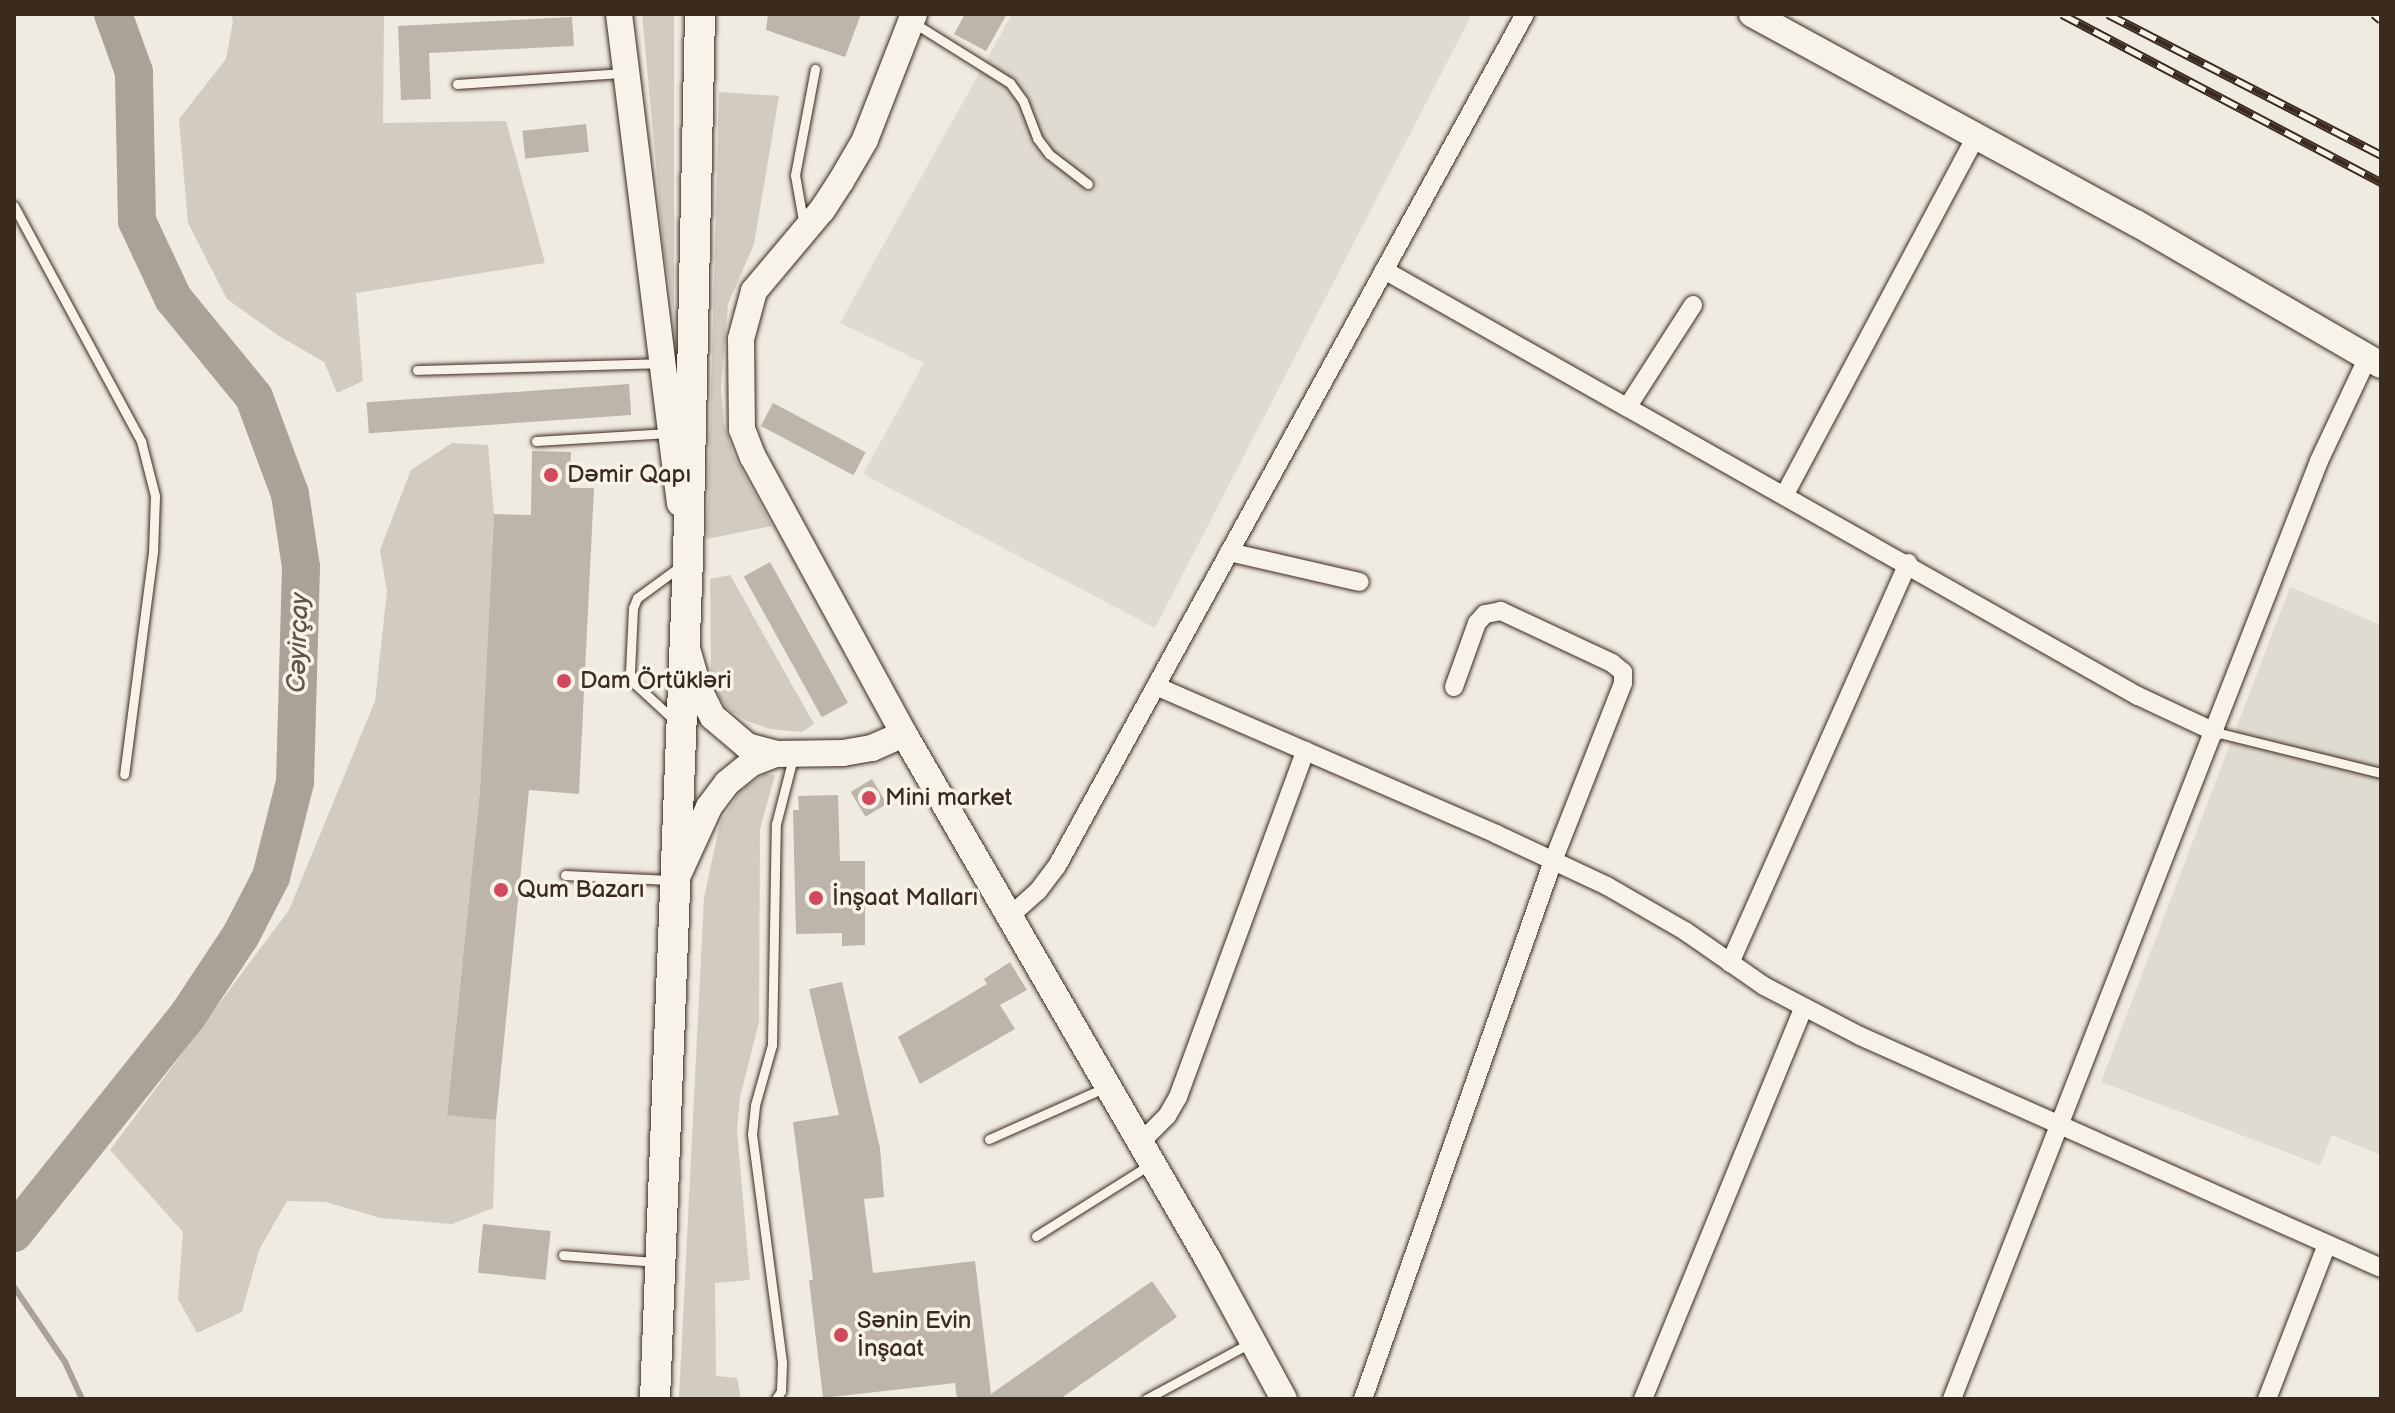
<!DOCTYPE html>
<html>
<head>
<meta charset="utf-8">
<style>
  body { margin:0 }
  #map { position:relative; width:2395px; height:1413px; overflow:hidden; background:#efebe0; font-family:"Balsamiq Sans",sans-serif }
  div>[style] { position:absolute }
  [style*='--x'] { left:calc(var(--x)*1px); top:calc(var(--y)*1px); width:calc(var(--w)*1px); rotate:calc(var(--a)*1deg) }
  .built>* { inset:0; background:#e0dbd0 }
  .green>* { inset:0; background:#d1cbc0 }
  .stream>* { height:6px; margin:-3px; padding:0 3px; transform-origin:3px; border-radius:3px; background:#aaa296 }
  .river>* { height:38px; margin:-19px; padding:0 19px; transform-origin:19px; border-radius:19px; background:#aaa296 }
  .building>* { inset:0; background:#bdb5aa; transform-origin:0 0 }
  .roads { filter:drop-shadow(0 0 2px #3b2a1e) drop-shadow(0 0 2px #3b2a1e) }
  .lane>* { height:9px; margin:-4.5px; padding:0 4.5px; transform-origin:4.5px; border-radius:4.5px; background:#f7f3e8 }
  .street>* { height:18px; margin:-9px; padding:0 9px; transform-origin:9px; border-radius:9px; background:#f7f3e8 }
  .secondary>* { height:26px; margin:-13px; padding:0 13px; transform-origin:13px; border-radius:13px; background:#f7f3e8 }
  .primary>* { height:30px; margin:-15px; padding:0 15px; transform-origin:15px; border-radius:15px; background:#f7f3e8 }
  .rail>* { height:9px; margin-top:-4.5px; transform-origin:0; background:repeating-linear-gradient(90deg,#f7f3e8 0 18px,#3b2a1e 0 36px); box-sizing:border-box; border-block:2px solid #3b2a1e }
  .dots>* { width:22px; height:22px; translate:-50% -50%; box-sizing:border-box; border:4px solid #f7f3e8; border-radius:50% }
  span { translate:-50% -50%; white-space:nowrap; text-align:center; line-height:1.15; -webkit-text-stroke:7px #f7f3e8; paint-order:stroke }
  .poi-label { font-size:24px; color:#3b2a1e }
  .left { translate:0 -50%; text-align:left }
  .water-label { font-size:26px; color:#625448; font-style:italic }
  .frame { position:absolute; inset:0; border:16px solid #3b2a1e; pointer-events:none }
</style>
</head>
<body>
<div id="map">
  <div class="built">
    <i style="clip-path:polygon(1012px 14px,1472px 14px,1155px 628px,863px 474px,924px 363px,840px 323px)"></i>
    <i style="clip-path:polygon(2290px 587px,2381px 625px,2381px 1155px,2332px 1135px,2320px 1165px,2101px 1082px)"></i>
  </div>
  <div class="green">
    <i style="clip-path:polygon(231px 14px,384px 14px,383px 123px,506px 121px,545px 263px,356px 293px,363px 381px,337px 393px,324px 362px,279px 336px,227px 299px,188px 223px,179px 119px,226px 59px,233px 21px)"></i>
    <i style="clip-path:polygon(642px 14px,674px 14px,674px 313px,664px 251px)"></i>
    <i style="clip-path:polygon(719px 92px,779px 96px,754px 244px,728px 304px,721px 388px,724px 424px,734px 456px,772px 526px,707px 539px)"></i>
    <i style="clip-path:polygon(452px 443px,488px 445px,494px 514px,480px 790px,447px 1114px,496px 1120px,493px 1208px,452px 1224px,381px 1218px,326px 1202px,287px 1201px,259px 1250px,242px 1312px,197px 1333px,178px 1299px,183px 1232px,110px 1150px,289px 910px,375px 701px,387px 591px,380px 550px,411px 470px)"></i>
    <i style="clip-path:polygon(730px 575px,814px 724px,802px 732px,770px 729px,747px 721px,727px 708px,716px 691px,711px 673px,710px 579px)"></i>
    <i style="clip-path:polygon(765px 774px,775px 775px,760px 829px,759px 1022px,740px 1097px,737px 1130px,750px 1280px,715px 1283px,716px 1376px,737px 1378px,741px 1399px,679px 1399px,704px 898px,720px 823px,741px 790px)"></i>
  </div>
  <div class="stream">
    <i style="--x:14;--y:1287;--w:91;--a:55.8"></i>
    <i style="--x:65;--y:1362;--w:41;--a:65.3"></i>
  </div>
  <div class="river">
    <i style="--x:14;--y:1233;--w:279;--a:-51.4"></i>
    <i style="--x:188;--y:1015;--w:96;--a:-56.5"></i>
    <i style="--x:241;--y:935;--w:65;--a:-62.7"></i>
    <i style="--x:271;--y:877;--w:98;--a:-75.8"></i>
    <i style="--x:295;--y:782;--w:215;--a:-88.4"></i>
    <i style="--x:301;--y:567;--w:74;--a:-98.6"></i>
    <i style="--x:290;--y:494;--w:103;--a:-110.4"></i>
    <i style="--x:254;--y:397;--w:128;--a:-129.3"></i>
    <i style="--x:173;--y:298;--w:85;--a:-115.1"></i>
    <i style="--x:137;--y:221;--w:149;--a:-91.2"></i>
    <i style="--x:134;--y:72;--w:62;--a:-109.9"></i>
  </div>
  <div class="building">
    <i style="clip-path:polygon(768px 14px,861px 14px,845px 57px,766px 30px)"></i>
    <i style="clip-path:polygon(965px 14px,1007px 14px,986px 51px,954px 34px)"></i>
    <i style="clip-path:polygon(572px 17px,574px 46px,429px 53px,431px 99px,401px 100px,398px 26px)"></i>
    <i style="left:586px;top:124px;width:28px;height:64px;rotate:84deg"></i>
    <i style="left:629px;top:384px;width:31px;height:263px;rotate:86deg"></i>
    <i style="left:773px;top:403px;width:105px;height:26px;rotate:28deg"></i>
    <i style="clip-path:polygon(532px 451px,571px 452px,570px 488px,594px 488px,579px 794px,529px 790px,496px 1120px,447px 1115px,480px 790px,494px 514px,531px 515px)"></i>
    <i style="left:770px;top:562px;width:161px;height:30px;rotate:61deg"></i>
    <i style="left:872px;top:779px;width:29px;height:25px;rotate:59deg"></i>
    <i style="clip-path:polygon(838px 795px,840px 861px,865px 861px,865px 945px,842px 946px,842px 933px,796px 934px,793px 810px,799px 810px,798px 796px)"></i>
    <i style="clip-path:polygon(1010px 962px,1027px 990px,1000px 1005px,1015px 1029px,920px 1084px,898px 1037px,987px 984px,984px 979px)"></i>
    <i style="clip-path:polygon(842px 982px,880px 1148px,884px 1197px,864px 1199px,873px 1273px,975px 1261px,991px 1394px,1152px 1281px,1177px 1317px,1060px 1399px,957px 1399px,955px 1383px,823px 1398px,809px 1280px,813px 1280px,793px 1122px,839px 1115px,809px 989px)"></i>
    <i style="left:483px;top:1224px;width:68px;height:49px;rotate:6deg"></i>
  </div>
  <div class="roads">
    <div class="lane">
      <i style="--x:914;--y:23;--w:113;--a:32"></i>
      <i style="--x:1010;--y:83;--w:22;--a:54"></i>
      <i style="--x:1023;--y:101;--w:40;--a:69"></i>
      <i style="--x:1037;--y:138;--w:20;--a:53"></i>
      <i style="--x:1049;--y:154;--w:49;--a:37.6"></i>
      <i style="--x:457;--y:84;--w:167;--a:-3.8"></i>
      <i style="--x:14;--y:206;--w:267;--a:61.6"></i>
      <i style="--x:141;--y:441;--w:57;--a:75.7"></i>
      <i style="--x:155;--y:496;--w:56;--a:92"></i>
      <i style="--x:153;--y:552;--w:224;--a:97.4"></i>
      <i style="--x:804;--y:226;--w:52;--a:-100"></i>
      <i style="--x:795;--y:175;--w:108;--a:-79.3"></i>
      <i style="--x:417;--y:370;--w:245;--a:-1.6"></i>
      <i style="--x:536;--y:441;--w:133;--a:-3.4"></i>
      <i style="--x:674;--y:720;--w:56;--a:-137.2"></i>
      <i style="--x:633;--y:682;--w:10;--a:-107"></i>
      <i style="--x:630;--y:672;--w:64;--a:-87.3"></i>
      <i style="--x:633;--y:608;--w:11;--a:-68"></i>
      <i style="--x:637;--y:598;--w:56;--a:-36.3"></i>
      <i style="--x:2215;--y:732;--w:171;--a:13.9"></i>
      <i style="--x:565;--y:875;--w:104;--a:2.8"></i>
      <i style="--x:989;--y:1139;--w:126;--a:-23.9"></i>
      <i style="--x:1036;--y:1236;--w:136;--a:-32.1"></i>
      <i style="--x:563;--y:1255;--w:94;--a:4.3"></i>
      <i style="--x:776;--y:1399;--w:9;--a:-58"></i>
      <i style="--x:781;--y:1391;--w:29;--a:-88"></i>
      <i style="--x:782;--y:1362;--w:230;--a:-97.5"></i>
      <i style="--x:752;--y:1134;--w:29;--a:-84"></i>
      <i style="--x:755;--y:1105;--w:62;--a:-74.2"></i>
      <i style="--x:772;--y:1045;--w:221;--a:-89"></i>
      <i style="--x:776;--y:824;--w:68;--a:-75.6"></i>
      <i style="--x:1146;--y:1399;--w:118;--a:-28.3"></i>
    </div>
    <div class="street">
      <i style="--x:1384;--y:270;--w:866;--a:29.47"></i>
      <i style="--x:2138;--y:696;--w:85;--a:25.1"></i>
      <i style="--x:1628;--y:406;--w:120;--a:-57.2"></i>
      <i style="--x:1785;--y:494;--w:406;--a:-61.9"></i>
      <i style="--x:1229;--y:552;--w:134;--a:12.9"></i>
      <i style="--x:1156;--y:686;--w:371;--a:23.5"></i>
      <i style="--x:1496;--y:834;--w:123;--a:25.1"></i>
      <i style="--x:1607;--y:886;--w:90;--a:30"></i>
      <i style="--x:1685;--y:931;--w:96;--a:34.8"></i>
      <i style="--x:1764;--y:986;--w:108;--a:27.5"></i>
      <i style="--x:1860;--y:1036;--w:570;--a:24"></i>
      <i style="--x:1010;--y:916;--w:38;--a:-42"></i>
      <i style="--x:1038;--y:891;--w:31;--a:-53"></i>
      <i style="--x:1057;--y:866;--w:972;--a:-61.22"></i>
      <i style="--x:1730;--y:963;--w:438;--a:-66"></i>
      <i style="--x:1139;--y:1144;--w:40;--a:-45"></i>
      <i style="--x:1167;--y:1116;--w:22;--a:-60"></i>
      <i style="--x:1178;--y:1097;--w:369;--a:-69.8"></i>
      <i style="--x:1363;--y:1399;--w:571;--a:-70.55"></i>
      <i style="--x:1553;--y:861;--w:191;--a:-68.5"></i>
      <i style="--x:1623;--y:683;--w:11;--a:-90"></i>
      <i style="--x:1623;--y:672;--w:14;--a:-141"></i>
      <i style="--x:1612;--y:663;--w:123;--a:-154.9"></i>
      <i style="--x:1501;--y:611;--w:16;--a:169"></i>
      <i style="--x:1485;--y:614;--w:12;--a:132"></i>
      <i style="--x:1477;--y:623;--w:68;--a:109.8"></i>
      <i style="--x:1643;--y:1399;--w:422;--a:-67.7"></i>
      <i style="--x:1952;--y:1399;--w:1007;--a:-68.63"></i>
      <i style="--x:2319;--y:461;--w:115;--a:-64.8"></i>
      <i style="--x:2267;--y:1399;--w:166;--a:-68.8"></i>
    </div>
    <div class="secondary">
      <i style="--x:619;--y:14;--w:493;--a:82.9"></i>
      <i style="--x:914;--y:14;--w:135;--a:111.3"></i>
      <i style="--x:865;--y:140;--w:48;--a:120.3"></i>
      <i style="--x:841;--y:181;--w:35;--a:123"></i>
      <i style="--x:822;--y:210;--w:106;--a:130"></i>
      <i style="--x:754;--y:291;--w:50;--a:105.2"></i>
      <i style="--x:741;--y:339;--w:90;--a:89.4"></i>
      <i style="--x:742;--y:429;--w:30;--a:69"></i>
      <i style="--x:753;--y:457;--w:315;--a:61.4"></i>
      <i style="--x:904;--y:734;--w:609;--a:59.94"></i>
      <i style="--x:1209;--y:1261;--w:157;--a:61.5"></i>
      <i style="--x:1752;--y:14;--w:437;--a:28.6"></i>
      <i style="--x:2136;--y:223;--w:283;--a:30.1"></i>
      <i style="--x:688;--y:652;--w:40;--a:74"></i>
      <i style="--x:699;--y:690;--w:30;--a:63"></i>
      <i style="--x:713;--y:717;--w:45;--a:40.5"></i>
      <i style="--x:747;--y:746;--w:30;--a:15"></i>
      <i style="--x:776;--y:754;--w:67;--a:-0.9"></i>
      <i style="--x:843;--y:753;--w:29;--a:-10"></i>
      <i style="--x:872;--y:748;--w:35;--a:-24"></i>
      <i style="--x:677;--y:877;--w:77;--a:-65.4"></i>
      <i style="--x:709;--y:807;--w:30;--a:-53"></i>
      <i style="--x:727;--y:783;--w:32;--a:-39"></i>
      <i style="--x:752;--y:763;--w:26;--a:-21"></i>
    </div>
    <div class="primary">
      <i style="--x:655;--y:1399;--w:840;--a:-87.75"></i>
      <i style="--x:688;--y:560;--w:546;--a:-88.74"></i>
    </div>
  </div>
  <div class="rail">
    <i style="--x:2062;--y:14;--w:361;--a:27.8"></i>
    <i style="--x:2108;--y:14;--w:307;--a:27.3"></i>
    <i style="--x:2374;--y:14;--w:9;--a:41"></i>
  </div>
  <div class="dots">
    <i style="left:551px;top:475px;background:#d1495b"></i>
    <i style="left:564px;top:681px;background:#d1495b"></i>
    <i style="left:869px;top:798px;background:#d1495b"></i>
    <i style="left:501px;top:890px;background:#d1495b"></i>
    <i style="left:816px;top:898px;background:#d1495b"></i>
    <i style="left:841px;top:1335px;background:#d1495b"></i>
  </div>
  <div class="poi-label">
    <span class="left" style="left:567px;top:475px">Dəmir Qapı</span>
    <span class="left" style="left:580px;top:681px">Dam Örtükləri</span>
    <span class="left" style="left:885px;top:798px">Mini market</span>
    <span class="left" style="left:517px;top:890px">Qum Bazarı</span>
    <span class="left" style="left:832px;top:898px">İnşaat Malları</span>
    <span class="left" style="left:857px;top:1335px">Sənin Evin<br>İnşaat</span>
  </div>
  <div class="water-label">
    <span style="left:299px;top:643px;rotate:-88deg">Cəyirçay</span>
  </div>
  <div class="frame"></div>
</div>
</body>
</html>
